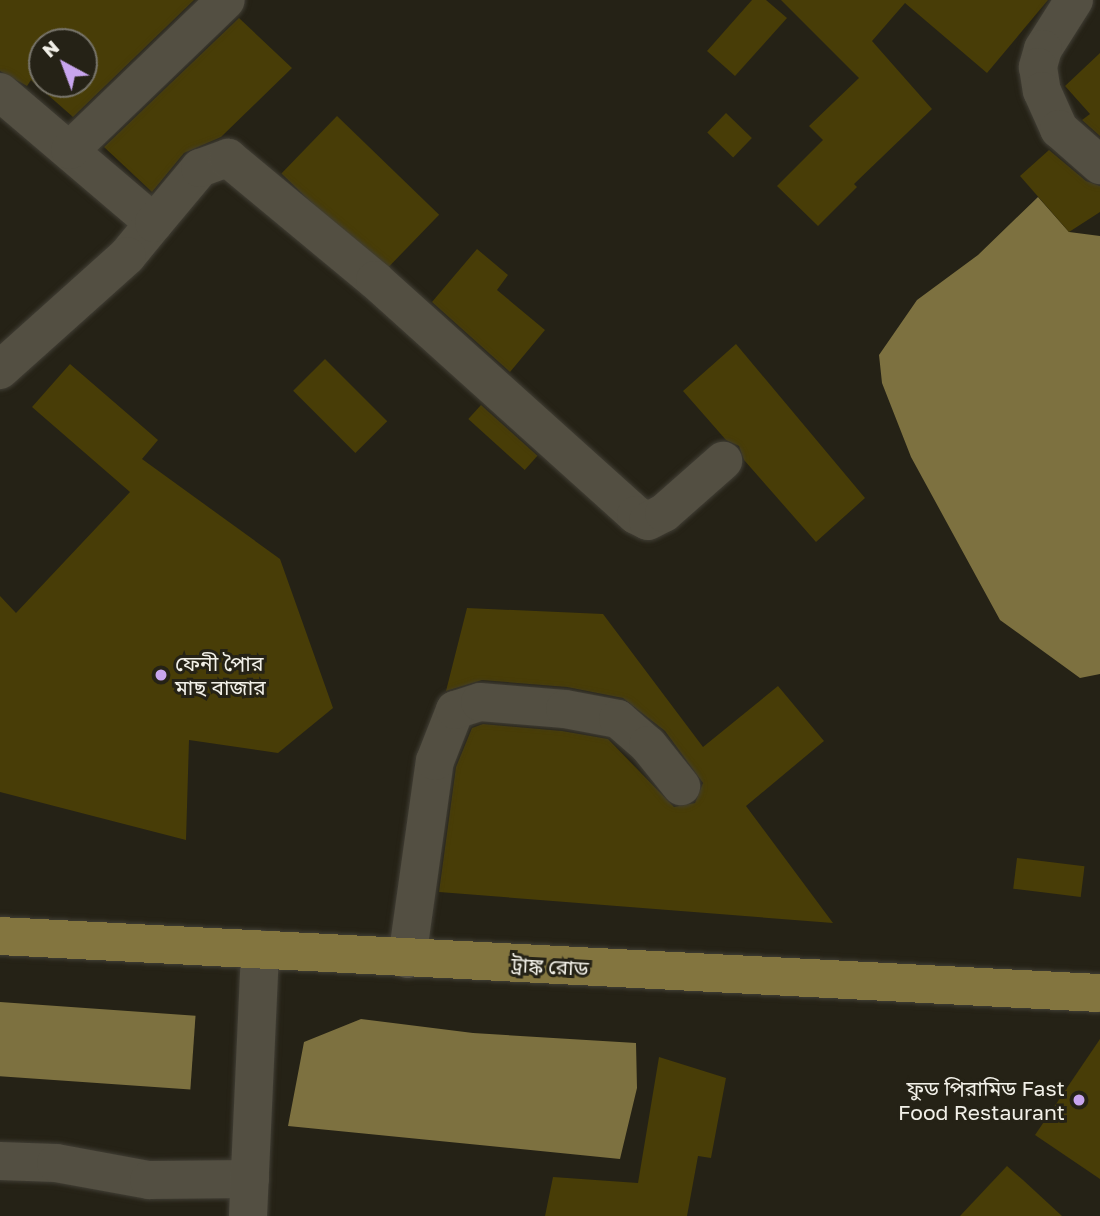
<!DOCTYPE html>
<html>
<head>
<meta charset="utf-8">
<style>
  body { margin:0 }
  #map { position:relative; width:1100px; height:1216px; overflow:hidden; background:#252216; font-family:"Golos Text","Noto Sans Bengali",sans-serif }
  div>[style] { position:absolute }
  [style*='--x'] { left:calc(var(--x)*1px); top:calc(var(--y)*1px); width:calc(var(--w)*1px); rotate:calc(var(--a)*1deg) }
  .water>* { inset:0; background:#7d7140; transform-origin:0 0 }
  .building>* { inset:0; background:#483d07; transform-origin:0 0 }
  .roads { filter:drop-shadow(0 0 2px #413e35) drop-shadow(0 0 2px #413e35) }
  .minor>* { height:38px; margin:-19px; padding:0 19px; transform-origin:19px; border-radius:19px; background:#534f42 }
  .major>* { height:38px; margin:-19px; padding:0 19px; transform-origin:19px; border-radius:19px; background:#83753f }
  .dots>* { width:19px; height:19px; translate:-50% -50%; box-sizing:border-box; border:4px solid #252216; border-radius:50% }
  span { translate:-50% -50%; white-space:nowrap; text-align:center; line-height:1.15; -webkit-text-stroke:6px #252216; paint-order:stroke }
  .poi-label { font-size:21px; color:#f2f0e8 }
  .left { translate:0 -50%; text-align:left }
  .right { translate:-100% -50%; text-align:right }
  .street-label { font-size:21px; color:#f2f0e8 }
  .north { position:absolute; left:28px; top:28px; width:70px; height:70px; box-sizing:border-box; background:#252216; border:2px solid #77746a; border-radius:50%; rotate:319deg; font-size:19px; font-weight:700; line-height:28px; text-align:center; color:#f2f0e8 }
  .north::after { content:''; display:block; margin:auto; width:24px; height:32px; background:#c8a5ee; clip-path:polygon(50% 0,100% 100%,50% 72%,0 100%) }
</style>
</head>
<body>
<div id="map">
  <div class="water">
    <i style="clip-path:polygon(1038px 197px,1069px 232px,1100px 236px,1100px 674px,1080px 678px,1000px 620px,911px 457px,882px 383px,879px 355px,917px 300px,978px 255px)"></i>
    <i style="left:0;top:1002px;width:196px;height:74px;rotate:4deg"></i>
    <i style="clip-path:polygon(361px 1019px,473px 1033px,636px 1043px,637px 1088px,620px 1159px,288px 1126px,304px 1042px)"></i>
  </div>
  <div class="building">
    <i style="clip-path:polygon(evenodd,0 0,194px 0,73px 117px,31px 80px,27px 86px,0 71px,0 0,42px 42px,84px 42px,84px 84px,42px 84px,42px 42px)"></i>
    <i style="clip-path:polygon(752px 0,766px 0,787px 18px,735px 76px,707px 51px)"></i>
    <i style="clip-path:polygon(781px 0,1048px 0,987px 73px,905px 3px,872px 41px,932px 109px,854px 184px,857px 187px,818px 226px,777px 186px,823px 140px,809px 126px,859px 78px)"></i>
    <i style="clip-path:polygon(239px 18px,292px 68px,221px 137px,184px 153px,152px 192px,104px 147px)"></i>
    <i style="clip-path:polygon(1100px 53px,1100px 136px,1082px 120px,1090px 114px,1065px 86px)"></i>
    <i style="left:726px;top:113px;width:36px;height:27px;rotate:44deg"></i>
    <i style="left:337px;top:116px;width:142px;height:80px;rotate:44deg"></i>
    <i style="clip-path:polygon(1049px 150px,1086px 181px,1100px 186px,1100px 212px,1069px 232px,1020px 176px)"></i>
    <i style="clip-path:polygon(477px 249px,508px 275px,497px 290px,545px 330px,510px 372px,432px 302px)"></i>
    <i style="clip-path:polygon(736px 344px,865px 498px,816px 542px,744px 460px,739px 446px,726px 440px,683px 391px)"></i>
    <i style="left:325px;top:359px;width:88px;height:45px;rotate:45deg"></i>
    <i style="clip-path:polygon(70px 364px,158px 440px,142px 459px,280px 559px,333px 708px,278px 753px,189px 740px,186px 840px,0 792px,0 596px,16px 613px,130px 492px,32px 407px)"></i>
    <i style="left:481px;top:405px;width:76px;height:19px;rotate:42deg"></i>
    <i style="clip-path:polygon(467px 608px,603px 614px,703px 747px,778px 686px,824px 741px,746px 806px,833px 923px,439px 892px,456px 767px,472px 728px,483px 724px,562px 731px,608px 739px,674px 807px,695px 803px,703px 783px,665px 731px,623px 698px,567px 687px,482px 680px,446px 691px)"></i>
    <i style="left:1017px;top:858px;width:68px;height:31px;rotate:7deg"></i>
    <i style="clip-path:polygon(1100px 1039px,1100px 1179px,1035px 1135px)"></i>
    <i style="clip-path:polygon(659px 1057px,726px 1078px,711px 1158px,698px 1156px,687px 1216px,545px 1216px,553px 1177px,638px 1183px)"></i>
    <i style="clip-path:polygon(1007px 1166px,1023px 1180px,1062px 1216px,960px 1216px)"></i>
  </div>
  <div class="roads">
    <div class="minor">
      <i style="--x:1074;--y:0;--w:58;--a:122.3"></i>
      <i style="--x:1043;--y:49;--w:19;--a:106"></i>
      <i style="--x:1038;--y:67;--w:24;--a:81"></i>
      <i style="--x:1042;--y:91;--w:42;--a:65.9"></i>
      <i style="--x:1059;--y:129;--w:55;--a:41.3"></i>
      <i style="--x:0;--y:92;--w:202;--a:40.4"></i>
      <i style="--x:154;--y:223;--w:43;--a:129.3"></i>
      <i style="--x:127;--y:256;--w:171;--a:138.1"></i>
      <i style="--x:70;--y:150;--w:216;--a:-43.9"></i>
      <i style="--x:154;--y:223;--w:72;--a:-50.1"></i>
      <i style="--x:200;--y:168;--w:30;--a:-20"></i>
      <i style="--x:228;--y:158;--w:191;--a:39.7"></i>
      <i style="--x:375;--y:280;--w:351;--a:42"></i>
      <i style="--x:636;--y:515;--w:13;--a:27"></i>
      <i style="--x:648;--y:521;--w:18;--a:-27"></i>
      <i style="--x:664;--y:513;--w:79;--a:-41.4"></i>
      <i style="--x:407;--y:959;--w:200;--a:-82"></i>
      <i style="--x:435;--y:761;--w:55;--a:-68.6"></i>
      <i style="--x:455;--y:710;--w:26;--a:-18"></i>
      <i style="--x:480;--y:702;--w:85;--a:4.7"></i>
      <i style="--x:565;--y:709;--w:54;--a:10.7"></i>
      <i style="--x:618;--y:719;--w:40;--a:41"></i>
      <i style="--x:648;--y:745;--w:53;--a:51.2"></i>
      <i style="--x:0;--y:1161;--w:56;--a:2"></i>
      <i style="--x:56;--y:1163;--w:95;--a:10.4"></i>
      <i style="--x:149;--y:1180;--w:101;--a:-0.6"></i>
      <i style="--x:248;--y:1216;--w:267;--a:-87.4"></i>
    </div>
    <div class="major">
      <i style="--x:0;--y:936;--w:1101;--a:2.97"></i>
    </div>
  </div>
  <div class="dots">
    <i style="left:161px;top:675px;background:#c8a5ee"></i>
    <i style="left:1079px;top:1100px;background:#c8a5ee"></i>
  </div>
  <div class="poi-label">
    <span class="left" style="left:175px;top:675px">ফেনী পৈার<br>মাছ বাজার</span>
    <span class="right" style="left:1065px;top:1100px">ফুড পিরামিড Fast<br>Food Restaurant</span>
  </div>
  <div class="street-label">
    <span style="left:550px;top:966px;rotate:3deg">ট্রাঙ্ক রোড</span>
  </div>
  <div class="north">N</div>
</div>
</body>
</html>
